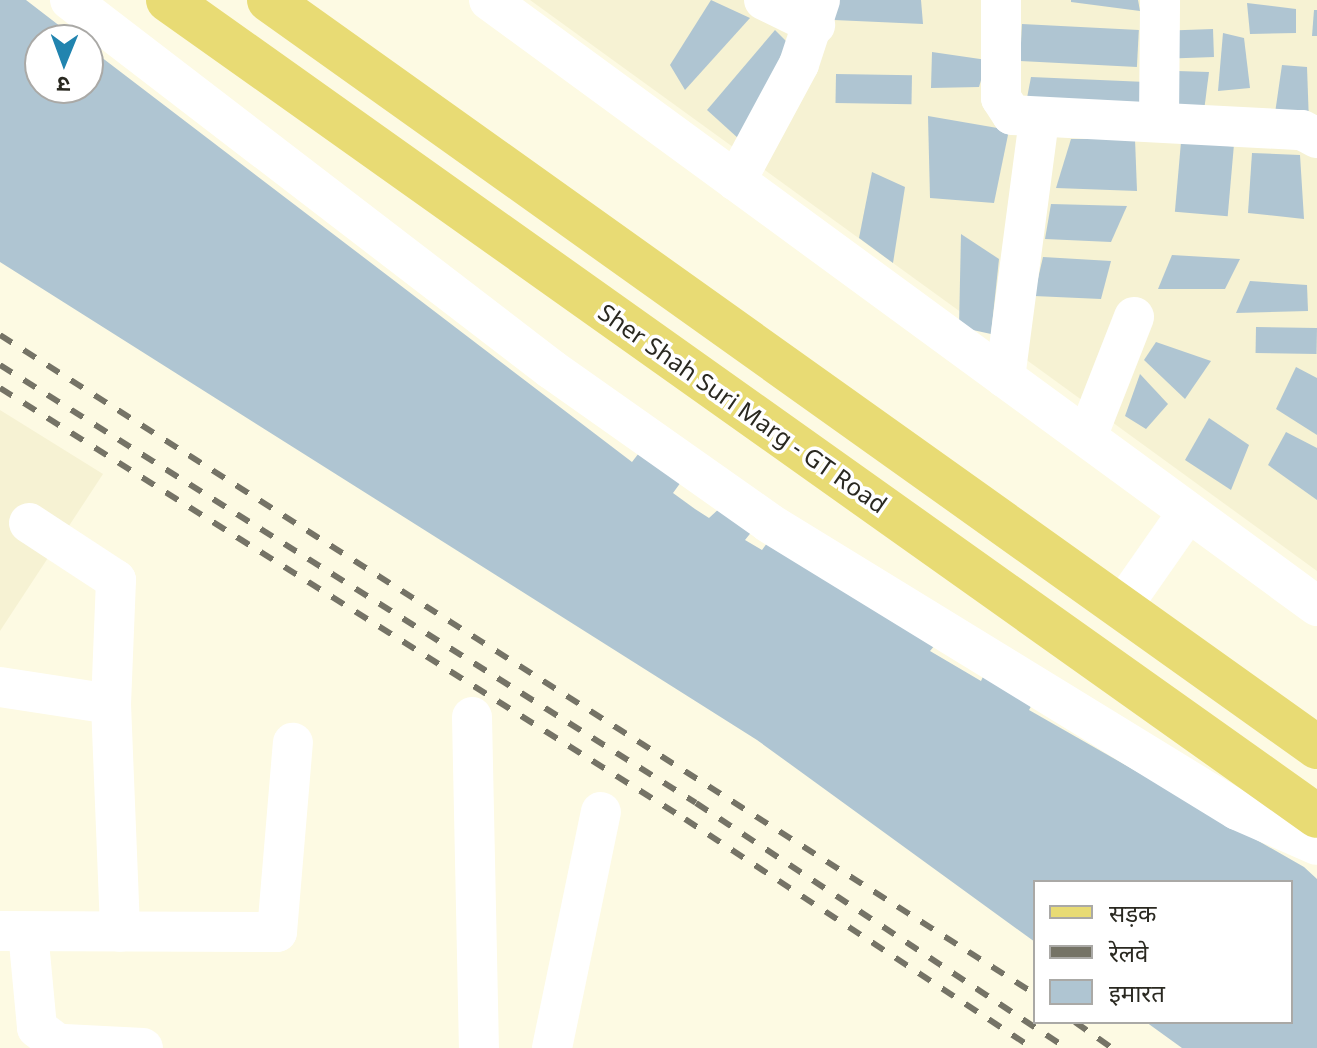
<!DOCTYPE html>
<html>
<head>
<meta charset="utf-8">
<style>
  body { margin:0 }
  #map { position:relative; width:1317px; height:1048px; overflow:hidden; background:#fdfae3; font-family:"Noto Sans","Noto Sans Devanagari",sans-serif }
  div>[style] { position:absolute }
  [style*='--x'] { left:calc(var(--x)*1px); top:calc(var(--y)*1px); width:calc(var(--w)*1px); rotate:calc(var(--a)*1deg) }
  .built>* { inset:0; background:#f6f2d3 }
  .building>* { inset:0; background:#afc5d2; transform-origin:0 0 }
  .minor>* { height:40px; margin:-20px; padding:0 20px; transform-origin:20px; border-radius:20px; background:#fff }
  .major>* { height:44px; margin:-22px; padding:0 22px; transform-origin:22px; border-radius:22px; background:#e8db74 }
  .rail>* { height:6px; margin-top:-3px; transform-origin:0; background:repeating-linear-gradient(90deg,#757366 0 14px,transparent 0 28px) }
  span { translate:-50% -50%; white-space:nowrap; text-align:center; line-height:1.15; -webkit-text-stroke:7px #fff; paint-order:stroke }
  .street-label { font-size:24px; color:#2a2921 }
  .legend { position:absolute; left:1033px; top:880px; width:260px; height:144px; box-sizing:border-box; background:#fff; border:2px solid #aaa9a6; margin:0; padding:10px 14px; list-style:none; font-size:24px; color:#2a2921 }
  .legend li { display:flex; align-items:center; gap:16px; height:40px }
  .legend b { width:40px; border:2px solid #aaa9a6 }
  .north { position:absolute; left:24px; top:24px; width:80px; height:80px; box-sizing:border-box; background:#fff; border:2px solid #aaa9a6; border-radius:50%; rotate:181deg; font-size:22px; font-weight:700; line-height:32px; text-align:center; color:#2a2921 }
  .north::after { content:''; display:block; margin:auto; width:28px; height:36px; background:#2184af; clip-path:polygon(50% 0,100% 100%,50% 72%,0 100%) }
</style>
</head>
<body>
<div id="map">
  <div class="built">
    <i style="clip-path:polygon(530px 0,1317px 0,1317px 571px,991px 334px)"></i>
    <i style="clip-path:polygon(0 410px,103px 474px,0 631px)"></i>
  </div>
  <div class="building">
    <i style="clip-path:polygon(0 0,26px 0,78px 40px,40px 40px,40px 88px,88px 88px,88px 47px,632px 462px,642px 449px,681px 482px,673px 493px,695px 509px,709px 518px,722px 506px,757px 525px,745px 540px,762px 550px,770px 539px,935px 645px,930px 651px,981px 681px,986px 670px,1034px 701px,1029px 710px,1304px 867px,1317px 879px,1317px 1048px,1182px 1048px,1146px 1022px,1291px 1022px,1291px 882px,1035px 882px,1035px 942px,757px 740px,0 262px)"></i>
    <i style="clip-path:polygon(711px 0,750px 18px,685px 90px,670px 65px)"></i>
    <i style="clip-path:polygon(835px 0,921px 0,923px 24px,834px 20px)"></i>
    <i style="clip-path:polygon(1071px 0,1138px 0,1140px 11px,1071px 2px)"></i>
    <i style="clip-path:polygon(1247px 3px,1296px 9px,1296px 33px,1250px 34px)"></i>
    <i style="clip-path:polygon(1314px 10px,1317px 10px,1317px 36px,1312px 36px)"></i>
    <i style="left:1022px;top:24px;width:117px;height:37px;rotate:3deg"></i>
    <i style="left:1213px;top:29px;width:28px;height:35px;rotate:88deg"></i>
    <i style="clip-path:polygon(775px 30px,795px 50px,739px 139px,707px 110px)"></i>
    <i style="clip-path:polygon(1223px 33px,1244px 38px,1250px 88px,1218px 91px)"></i>
    <i style="clip-path:polygon(932px 52px,987px 60px,979px 87px,931px 88px)"></i>
    <i style="clip-path:polygon(1282px 65px,1307px 67px,1309px 123px,1274px 120px)"></i>
    <i style="clip-path:polygon(1177px 71px,1209px 72px,1204px 111px,1172px 111px)"></i>
    <i style="left:836px;top:74px;width:76px;height:29px;rotate:1deg"></i>
    <i style="clip-path:polygon(1031px 77px,1146px 82px,1138px 110px,1026px 103px)"></i>
    <i style="clip-path:polygon(928px 116px,1009px 130px,994px 203px,930px 198px)"></i>
    <i style="clip-path:polygon(1071px 139px,1135px 139px,1137px 191px,1056px 188px)"></i>
    <i style="left:1181px;top:142px;width:53px;height:70px;rotate:5deg"></i>
    <i style="clip-path:polygon(1252px 153px,1300px 155px,1304px 219px,1248px 213px)"></i>
    <i style="clip-path:polygon(872px 172px,905px 187px,893px 263px,859px 238px)"></i>
    <i style="clip-path:polygon(1051px 204px,1127px 206px,1111px 242px,1045px 239px)"></i>
    <i style="clip-path:polygon(961px 234px,999px 259px,991px 334px,959px 327px)"></i>
    <i style="clip-path:polygon(1172px 255px,1240px 259px,1225px 289px,1158px 289px)"></i>
    <i style="clip-path:polygon(1043px 257px,1111px 261px,1101px 299px,1034px 296px)"></i>
    <i style="clip-path:polygon(1250px 281px,1307px 285px,1308px 311px,1236px 313px)"></i>
    <i style="left:1256px;top:327px;width:61px;height:26px;rotate:1deg"></i>
    <i style="clip-path:polygon(1156px 342px,1211px 361px,1185px 399px,1144px 360px)"></i>
    <i style="clip-path:polygon(1296px 367px,1317px 378px,1317px 435px,1276px 409px)"></i>
    <i style="clip-path:polygon(1140px 374px,1168px 404px,1146px 429px,1125px 416px)"></i>
    <i style="clip-path:polygon(1209px 418px,1249px 445px,1231px 490px,1185px 460px)"></i>
    <i style="clip-path:polygon(1286px 432px,1317px 448px,1317px 500px,1268px 465px)"></i>
  </div>
  <div class="minor">
    <i style="--x:70;--y:0;--w:606;--a:37.49"></i>
    <i style="--x:551;--y:369;--w:267;--a:35.2"></i>
    <i style="--x:769;--y:523;--w:549;--a:31.52"></i>
    <i style="--x:1237;--y:810;--w:87;--a:23.6"></i>
    <i style="--x:489;--y:0;--w:1026;--a:36.2"></i>
    <i style="--x:764;--y:0;--w:57;--a:26.1"></i>
    <i style="--x:1001;--y:0;--w:98;--a:90"></i>
    <i style="--x:1001;--y:98;--w:20;--a:57"></i>
    <i style="--x:1012;--y:115;--w:290;--a:3"></i>
    <i style="--x:1302;--y:130;--w:17;--a:28"></i>
    <i style="--x:1159;--y:121;--w:121;--a:-89.5"></i>
    <i style="--x:736;--y:181;--w:133;--a:-61.7"></i>
    <i style="--x:799;--y:64;--w:67;--a:-71.8"></i>
    <i style="--x:1005;--y:378;--w:260;--a:-82.5"></i>
    <i style="--x:1087;--y:437;--w:129;--a:-68.6"></i>
    <i style="--x:29;--y:523;--w:104;--a:33.2"></i>
    <i style="--x:116;--y:580;--w:124;--a:92.3"></i>
    <i style="--x:111;--y:704;--w:228;--a:87.7"></i>
    <i style="--x:1121;--y:608;--w:117;--a:-55.1"></i>
    <i style="--x:0;--y:687;--w:112;--a:8.7"></i>
    <i style="--x:472;--y:717;--w:331;--a:88.8"></i>
    <i style="--x:0;--y:931;--w:277;--a:0.2"></i>
    <i style="--x:277;--y:932;--w:190;--a:-85.2"></i>
    <i style="--x:28;--y:932;--w:96;--a:84.6"></i>
    <i style="--x:37;--y:1028;--w:34;--a:37"></i>
    <i style="--x:64;--y:1044;--w:79;--a:2.9"></i>
    <i style="--x:552;--y:1048;--w:241;--a:-78.3"></i>
  </div>
  <div class="major">
    <i style="--x:168;--y:0;--w:1409;--a:35.38"></i>
    <i style="--x:269;--y:0;--w:1287;--a:35.48"></i>
  </div>
  <div class="rail">
    <i style="--x:0;--y:335;--w:1227;--a:32.49"></i>
    <i style="--x:0;--y:365;--w:822;--a:32.18"></i>
    <i style="--x:696;--y:803;--w:444;--a:33.5"></i>
    <i style="--x:0;--y:388;--w:809;--a:32.18"></i>
    <i style="--x:685;--y:819;--w:416;--a:33.4"></i>
    <i style="--x:1075;--y:1022;--w:45;--a:35.1"></i>
  </div>
  <div class="street-label">
    <span style="left:743px;top:408px;rotate:35deg">Sher Shah Suri Marg - GT Road</span>
  </div>
  <ul class="legend">
  <li><b style="height:10px;background:#e8db74"></b>सड़क</li>
  <li><b style="height:10px;background:#757366"></b>रेलवे</li>
  <li><b style="height:22px;background:#afc5d2"></b>इमारत</li>
  </ul>
  <div class="north">उ</div>
</div>
</body>
</html>
